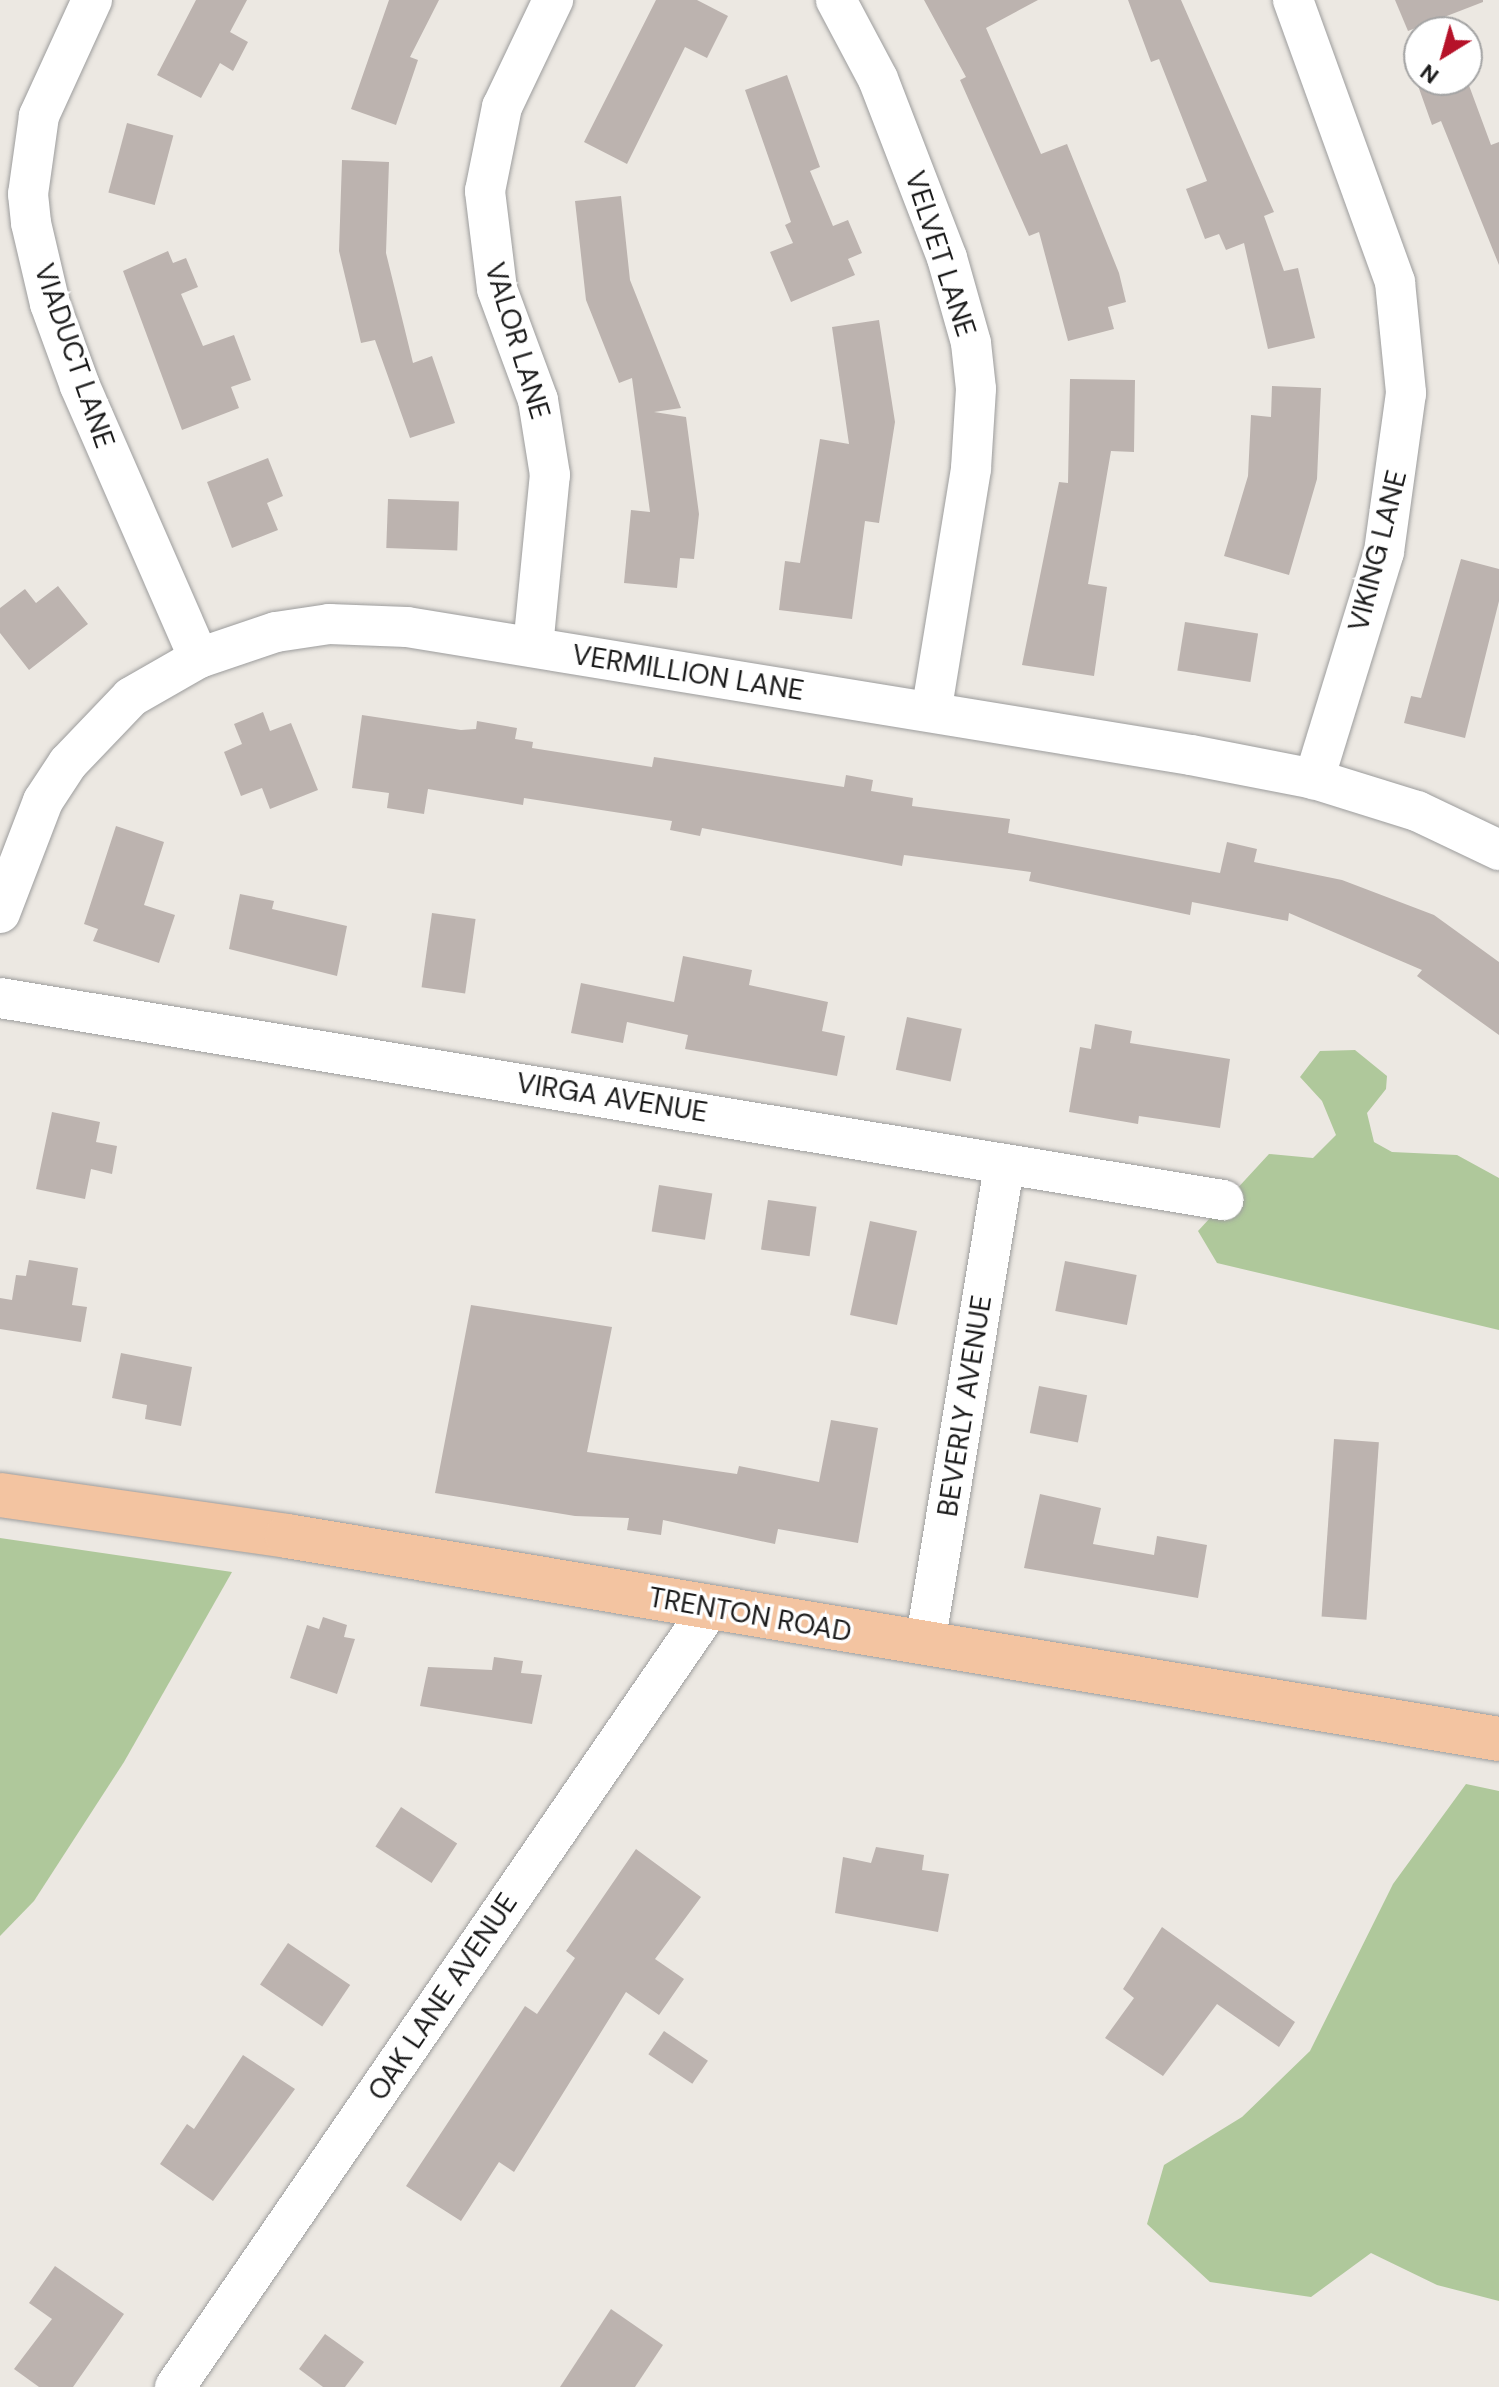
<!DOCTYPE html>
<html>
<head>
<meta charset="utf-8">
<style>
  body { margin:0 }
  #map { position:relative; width:1499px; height:2387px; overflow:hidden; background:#ece8e2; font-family:"DM Sans",sans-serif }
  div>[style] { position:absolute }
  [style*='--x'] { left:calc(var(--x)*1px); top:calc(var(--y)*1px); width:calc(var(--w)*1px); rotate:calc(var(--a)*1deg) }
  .forest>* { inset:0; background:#afc89b }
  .building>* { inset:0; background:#bcb3af; transform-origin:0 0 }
  .roads { filter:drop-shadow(0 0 2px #9d9d9d) drop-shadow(0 0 2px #9d9d9d) }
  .minor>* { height:40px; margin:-20px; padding:0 20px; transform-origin:20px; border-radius:20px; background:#fff }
  .major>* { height:44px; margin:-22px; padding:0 22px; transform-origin:22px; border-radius:22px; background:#f3c4a1 }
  span { translate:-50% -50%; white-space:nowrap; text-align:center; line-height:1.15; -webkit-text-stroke:7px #fff; paint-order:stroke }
  .street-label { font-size:28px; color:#1c1c1c }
  .north { position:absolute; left:1403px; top:16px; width:80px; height:80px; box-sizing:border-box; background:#fff; border:2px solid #a4a4a4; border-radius:50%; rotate:217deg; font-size:22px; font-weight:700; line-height:32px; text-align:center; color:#1c1c1c }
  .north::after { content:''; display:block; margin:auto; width:28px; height:36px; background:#b61229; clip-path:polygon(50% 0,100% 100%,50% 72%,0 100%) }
</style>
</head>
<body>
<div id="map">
  <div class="forest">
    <i style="clip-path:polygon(1355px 1050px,1387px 1076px,1386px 1089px,1367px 1113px,1374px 1142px,1392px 1152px,1457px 1155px,1499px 1178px,1499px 1330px,1217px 1263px,1198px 1231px,1269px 1154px,1313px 1158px,1336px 1135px,1322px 1101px,1300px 1077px,1320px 1051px)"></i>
    <i style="clip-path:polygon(0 1538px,232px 1572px,124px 1762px,34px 1901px,0 1936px)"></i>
    <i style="clip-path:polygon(1466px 1784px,1499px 1791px,1499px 2301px,1437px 2285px,1371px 2253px,1311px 2297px,1210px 2282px,1147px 2224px,1164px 2165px,1242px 2117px,1310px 2051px,1393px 1884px)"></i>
  </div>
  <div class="building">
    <i style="clip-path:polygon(196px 0,247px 0,230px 32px,248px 42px,233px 71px,220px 63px,201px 98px,157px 75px)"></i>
    <i style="clip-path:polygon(389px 0,439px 0,410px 57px,418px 60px,396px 125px,351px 109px)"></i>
    <i style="clip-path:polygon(656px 0,697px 0,728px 16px,707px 58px,685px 47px,627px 164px,584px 142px)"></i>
    <i style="clip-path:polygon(924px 0,1038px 0,986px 28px,1041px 154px,1067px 144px,1119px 273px,1126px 302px,1108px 307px,1114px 329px,1068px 341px,1039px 232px,1029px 236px,960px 80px,966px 77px)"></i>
    <i style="clip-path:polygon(1128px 0,1181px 0,1274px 212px,1264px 216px,1284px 271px,1298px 268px,1315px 338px,1268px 349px,1244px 243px,1226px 250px,1219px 234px,1205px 239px,1186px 189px,1207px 181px,1159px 59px,1151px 62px)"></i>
    <i style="clip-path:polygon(1395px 0,1483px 0,1483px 2px,1408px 31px)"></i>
    <i style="clip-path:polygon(787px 75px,820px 167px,810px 171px,833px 226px,848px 220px,862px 253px,848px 259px,855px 275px,791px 302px,770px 252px,793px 243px,785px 225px,791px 222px,745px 90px)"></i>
    <i style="clip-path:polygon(1416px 80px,1467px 80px,1491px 145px,1499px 142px,1499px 265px,1441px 121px,1432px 125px)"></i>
    <i style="left:127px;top:123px;width:48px;height:72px;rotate:15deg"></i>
    <i style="clip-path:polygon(342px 160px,389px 162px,386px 253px,413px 363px,432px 356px,455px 423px,410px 438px,375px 340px,361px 343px,339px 251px)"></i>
    <i style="clip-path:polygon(621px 196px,630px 280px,681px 408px,654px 412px,686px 417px,699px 514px,694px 559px,680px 558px,677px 588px,624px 583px,631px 510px,650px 512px,632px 378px,619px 383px,586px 300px,575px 201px)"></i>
    <i style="clip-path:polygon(168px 251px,173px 263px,186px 258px,198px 287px,181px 294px,203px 346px,234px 335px,251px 380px,231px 387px,239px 408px,182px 430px,123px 271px)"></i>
    <i style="clip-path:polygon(879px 320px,895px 422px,879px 523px,865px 521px,852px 619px,779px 610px,785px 561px,800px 563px,820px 439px,849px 444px,832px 327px)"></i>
    <i style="clip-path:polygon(1070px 379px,1135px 380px,1134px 452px,1111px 451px,1088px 584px,1107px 587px,1094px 676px,1022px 665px,1059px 482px,1068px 483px)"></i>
    <i style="clip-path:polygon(1272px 386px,1321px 388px,1317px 479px,1289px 575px,1224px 556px,1248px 476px,1251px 415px,1271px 417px)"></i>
    <i style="clip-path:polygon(268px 458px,283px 496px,267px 503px,278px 530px,232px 548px,207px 482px)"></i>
    <i style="left:388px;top:499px;width:71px;height:49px;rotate:2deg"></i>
    <i style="clip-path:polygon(1461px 559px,1499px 569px,1499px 601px,1465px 738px,1404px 723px,1411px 696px,1421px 698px)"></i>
    <i style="clip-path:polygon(58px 586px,88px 624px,29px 670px,0 633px,0 608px,25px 589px,36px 603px)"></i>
    <i style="left:1185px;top:622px;width:74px;height:49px;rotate:9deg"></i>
    <i style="clip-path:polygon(263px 712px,270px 731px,291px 723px,318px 790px,270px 809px,262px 788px,241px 796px,224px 752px,242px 744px,234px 724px)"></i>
    <i style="clip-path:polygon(362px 715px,461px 730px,476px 729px,477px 721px,517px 728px,515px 739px,533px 742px,532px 748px,652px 767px,654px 757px,844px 787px,846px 775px,873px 780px,871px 791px,913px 798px,912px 806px,1010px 819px,1008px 833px,1220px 873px,1227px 842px,1257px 849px,1254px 862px,1342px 880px,1434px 915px,1499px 962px,1499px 1035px,1417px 976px,1422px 970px,1289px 913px,1288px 921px,1192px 902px,1190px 915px,1029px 881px,1031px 872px,904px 855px,902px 866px,702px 828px,700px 836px,670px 830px,672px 821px,524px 798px,523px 805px,428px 789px,424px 814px,387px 808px,389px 793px,352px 788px)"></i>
    <i style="clip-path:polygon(116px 826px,164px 842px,144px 905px,175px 915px,159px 963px,93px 941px,98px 929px,84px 924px)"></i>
    <i style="clip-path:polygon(240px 894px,274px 901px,272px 909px,347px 926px,337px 976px,229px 949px)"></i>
    <i style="left:432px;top:913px;width:44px;height:75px;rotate:8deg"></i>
    <i style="clip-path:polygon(683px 956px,752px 970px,749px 985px,828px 1002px,822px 1031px,845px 1036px,837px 1076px,685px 1049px,688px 1035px,627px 1022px,623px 1043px,571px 1033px,581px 983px,674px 1002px)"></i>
    <i style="left:907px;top:1017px;width:56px;height:54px;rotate:12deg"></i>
    <i style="clip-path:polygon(1095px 1024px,1132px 1031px,1130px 1043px,1230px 1059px,1220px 1128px,1139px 1116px,1138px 1124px,1069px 1112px,1080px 1047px,1091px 1049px)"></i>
    <i style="clip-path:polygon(52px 1112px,100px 1122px,96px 1142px,117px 1146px,112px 1174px,91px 1169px,85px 1199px,36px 1189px)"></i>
    <i style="left:659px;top:1185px;width:54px;height:47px;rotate:9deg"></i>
    <i style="left:768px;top:1200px;width:49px;height:50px;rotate:8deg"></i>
    <i style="left:870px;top:1221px;width:48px;height:96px;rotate:12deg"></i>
    <i style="clip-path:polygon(29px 1260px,78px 1268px,72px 1305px,87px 1307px,81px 1342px,0 1329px,0 1298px,12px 1300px,16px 1275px,26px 1276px)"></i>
    <i style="left:1065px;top:1261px;width:73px;height:51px;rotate:11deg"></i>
    <i style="clip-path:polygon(471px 1305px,612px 1327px,587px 1452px,737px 1474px,739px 1466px,819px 1482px,831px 1420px,878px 1428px,858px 1543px,778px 1529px,775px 1544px,663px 1520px,661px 1535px,627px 1530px,629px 1518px,575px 1516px,435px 1493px)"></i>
    <i style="clip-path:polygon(121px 1353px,192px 1367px,181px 1426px,145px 1419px,147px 1405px,112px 1398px)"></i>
    <i style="left:1039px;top:1386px;width:49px;height:48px;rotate:11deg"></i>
    <i style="left:1334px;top:1439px;width:45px;height:178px;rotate:4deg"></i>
    <i style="clip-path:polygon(1040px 1494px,1101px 1508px,1093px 1544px,1154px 1555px,1157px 1536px,1207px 1545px,1198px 1598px,1024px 1568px)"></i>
    <i style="clip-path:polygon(323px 1617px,347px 1625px,344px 1637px,355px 1639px,337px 1694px,290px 1678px,307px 1625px,319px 1629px)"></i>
    <i style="clip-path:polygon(494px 1657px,523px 1661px,521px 1673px,542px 1675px,532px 1724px,420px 1706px,428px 1667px,492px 1670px)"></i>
    <i style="left:401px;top:1807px;width:67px;height:47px;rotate:33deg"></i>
    <i style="clip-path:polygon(876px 1847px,924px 1855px,922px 1870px,949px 1874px,938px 1932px,835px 1913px,843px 1857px,871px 1863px)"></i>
    <i style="clip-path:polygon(636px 1849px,701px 1897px,655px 1959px,684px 1979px,659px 2015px,626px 1992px,514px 2172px,499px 2162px,461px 2221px,406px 2186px,525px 2006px,537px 2014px,575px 1958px,566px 1951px)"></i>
    <i style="clip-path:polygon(1162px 1927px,1295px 2022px,1279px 2047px,1217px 2004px,1163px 2076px,1105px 2038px,1134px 1998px,1123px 1989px)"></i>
    <i style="left:288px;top:1943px;width:75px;height:50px;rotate:34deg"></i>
    <i style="left:664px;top:2031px;width:53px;height:28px;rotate:34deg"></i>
    <i style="clip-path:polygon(243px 2055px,295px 2089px,213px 2201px,160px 2164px,187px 2124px,194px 2129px)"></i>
    <i style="clip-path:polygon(55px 2266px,124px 2314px,73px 2387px,39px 2387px,14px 2369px,52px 2319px,29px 2303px)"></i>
    <i style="clip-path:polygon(611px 2309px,663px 2345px,635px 2387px,560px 2387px)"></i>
    <i style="clip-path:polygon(325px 2334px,364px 2362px,345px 2387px,323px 2387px,299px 2369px)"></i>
  </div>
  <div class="roads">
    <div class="minor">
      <i style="--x:92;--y:0;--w:128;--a:114.6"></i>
      <i style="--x:39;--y:116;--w:79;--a:98"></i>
      <i style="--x:28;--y:194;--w:29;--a:84"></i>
      <i style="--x:31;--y:223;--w:83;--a:76.8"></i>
      <i style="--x:50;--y:304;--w:87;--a:69.9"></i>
      <i style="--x:80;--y:386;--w:297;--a:66.4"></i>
      <i style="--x:836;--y:0;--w:89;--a:62"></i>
      <i style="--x:878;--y:79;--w:192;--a:68.9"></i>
      <i style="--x:947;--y:258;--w:88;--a:74.2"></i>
      <i style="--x:971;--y:343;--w:46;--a:83.8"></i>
      <i style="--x:976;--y:389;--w:80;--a:93.6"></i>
      <i style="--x:971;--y:469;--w:246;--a:99.3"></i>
      <i style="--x:1293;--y:0;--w:300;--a:70.1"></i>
      <i style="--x:1395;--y:282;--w:112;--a:84.3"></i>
      <i style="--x:1406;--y:393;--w:161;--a:97.9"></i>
      <i style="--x:1384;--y:552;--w:238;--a:107.1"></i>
      <i style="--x:533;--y:647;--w:173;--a:-84.4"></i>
      <i style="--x:550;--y:475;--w:76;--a:-99.1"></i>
      <i style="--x:538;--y:400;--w:118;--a:-110.3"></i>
      <i style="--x:497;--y:289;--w:99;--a:-97"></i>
      <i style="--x:485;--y:191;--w:86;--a:-78.6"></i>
      <i style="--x:502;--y:107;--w:119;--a:-64.5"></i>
      <i style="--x:0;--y:913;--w:120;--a:-69"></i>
      <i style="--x:43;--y:801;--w:45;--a:-56.7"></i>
      <i style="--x:68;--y:763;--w:91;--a:-46.3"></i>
      <i style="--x:131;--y:697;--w:78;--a:-29.8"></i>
      <i style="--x:199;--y:658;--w:81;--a:-18.7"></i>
      <i style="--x:276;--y:632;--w:54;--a:-8.6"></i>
      <i style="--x:329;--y:624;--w:78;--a:2.2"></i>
      <i style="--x:407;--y:627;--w:794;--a:9.27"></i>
      <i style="--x:1191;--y:755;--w:125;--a:11"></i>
      <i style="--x:1314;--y:779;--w:108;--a:17.3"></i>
      <i style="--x:1417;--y:811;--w:91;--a:25.4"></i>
      <i style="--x:0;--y:998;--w:1240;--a:9.38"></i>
      <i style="--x:925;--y:1644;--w:483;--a:-80.6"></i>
      <i style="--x:175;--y:2387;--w:945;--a:-55.52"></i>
    </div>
    <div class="major">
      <i style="--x:0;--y:1495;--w:290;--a:8.1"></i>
      <i style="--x:287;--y:1536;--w:1229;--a:9.51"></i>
    </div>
  </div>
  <div class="street-label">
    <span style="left:940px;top:254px;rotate:72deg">VELVET LANE</span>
    <span style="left:517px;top:341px;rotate:73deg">VALOR LANE</span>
    <span style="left:74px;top:356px;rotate:71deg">VIADUCT LANE</span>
    <span style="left:1378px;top:551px;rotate:-76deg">VIKING LANE</span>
    <span style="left:688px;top:673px;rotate:9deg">VERMILLION LANE</span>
    <span style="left:612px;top:1098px;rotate:9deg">VIRGA AVENUE</span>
    <span style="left:965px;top:1406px;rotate:-81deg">BEVERLY AVENUE</span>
    <span style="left:750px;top:1615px;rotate:10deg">TRENTON ROAD</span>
    <span style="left:443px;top:1997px;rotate:-56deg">OAK LANE AVENUE</span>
  </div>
  <div class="north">N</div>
</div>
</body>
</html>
